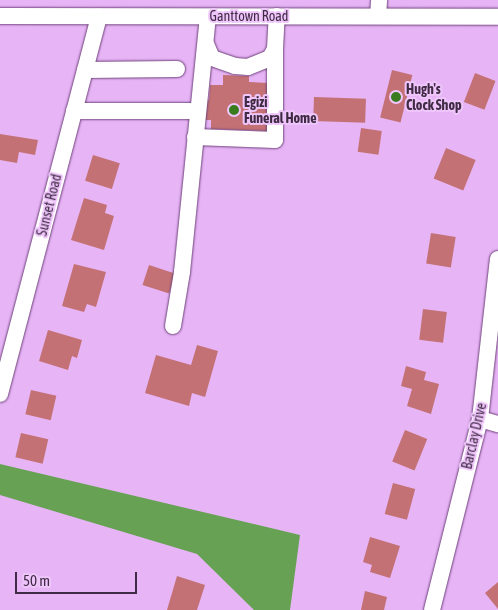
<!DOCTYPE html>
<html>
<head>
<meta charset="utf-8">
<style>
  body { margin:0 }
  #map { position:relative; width:498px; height:610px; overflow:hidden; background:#e7b5f6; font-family:"Asap Condensed",sans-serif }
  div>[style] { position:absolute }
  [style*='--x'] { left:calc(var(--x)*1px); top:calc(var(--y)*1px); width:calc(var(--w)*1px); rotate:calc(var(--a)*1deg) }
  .forest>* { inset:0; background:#67a254 }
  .building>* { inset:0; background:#c37174; transform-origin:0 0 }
  .roads { filter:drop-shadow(0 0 1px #6f427b) drop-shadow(0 0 1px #6f427b) }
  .minor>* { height:16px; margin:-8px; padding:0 8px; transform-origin:8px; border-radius:8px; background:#fff }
  .dots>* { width:14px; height:14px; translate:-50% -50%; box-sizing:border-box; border:2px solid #efc6fb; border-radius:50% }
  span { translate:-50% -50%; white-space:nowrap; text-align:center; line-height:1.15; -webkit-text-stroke:4px #efc6fb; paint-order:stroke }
  .street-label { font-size:14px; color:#402b45 }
  .poi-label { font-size:14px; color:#402b45; font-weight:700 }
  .left { translate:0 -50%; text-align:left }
  .scale { position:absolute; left:15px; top:572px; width:122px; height:22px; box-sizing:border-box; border:2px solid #402b45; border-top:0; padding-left:6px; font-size:15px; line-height:18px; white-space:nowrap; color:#402b45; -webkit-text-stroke:4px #efc6fb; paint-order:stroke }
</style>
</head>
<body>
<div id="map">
  <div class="forest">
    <i style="clip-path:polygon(0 464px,300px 535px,290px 610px,254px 610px,197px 554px,0 495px)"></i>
  </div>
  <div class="building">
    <i style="left:392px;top:70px;width:21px;height:49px;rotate:14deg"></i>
    <i style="left:475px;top:73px;width:22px;height:31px;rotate:21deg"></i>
    <i style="clip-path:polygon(223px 75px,249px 76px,249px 82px,268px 83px,267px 131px,211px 129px,211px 120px,201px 120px,201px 100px,209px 100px,210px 85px,223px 85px)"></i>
    <i style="left:314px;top:97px;width:52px;height:24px;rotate:2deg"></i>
    <i style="left:361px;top:128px;width:21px;height:24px;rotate:8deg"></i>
    <i style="clip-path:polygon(0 134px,38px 140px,35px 155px,19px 152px,17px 163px,0 160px)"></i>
    <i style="left:446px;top:148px;width:32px;height:33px;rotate:22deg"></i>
    <i style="left:93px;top:155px;width:28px;height:27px;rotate:17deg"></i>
    <i style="clip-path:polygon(84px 198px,107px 205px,105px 213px,114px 216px,104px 250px,71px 240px)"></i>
    <i style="left:431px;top:233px;width:25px;height:31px;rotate:9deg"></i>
    <i style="clip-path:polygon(74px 264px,106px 272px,96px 307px,87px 304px,84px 312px,62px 306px)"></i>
    <i style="left:149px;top:265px;width:28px;height:21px;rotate:18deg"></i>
    <i style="left:423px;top:309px;width:24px;height:31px;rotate:7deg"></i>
    <i style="clip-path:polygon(48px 330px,82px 340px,77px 358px,72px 356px,68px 370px,39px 361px)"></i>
    <i style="clip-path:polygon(197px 345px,218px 351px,205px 397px,192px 393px,189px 406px,145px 393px,156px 355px,191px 365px)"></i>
    <i style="clip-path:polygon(406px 366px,426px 372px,424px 380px,439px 384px,431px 414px,407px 406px,412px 389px,401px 386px)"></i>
    <i style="left:31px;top:390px;width:26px;height:25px;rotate:13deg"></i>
    <i style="left:405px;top:430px;width:24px;height:34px;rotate:22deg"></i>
    <i style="left:21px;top:433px;width:28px;height:25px;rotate:13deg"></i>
    <i style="left:393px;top:483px;width:23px;height:32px;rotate:15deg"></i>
    <i style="clip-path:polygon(370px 537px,400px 546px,390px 578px,370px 572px,372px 565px,363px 562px)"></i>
    <i style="clip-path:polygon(177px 576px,205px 585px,197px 610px,167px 610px)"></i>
    <i style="clip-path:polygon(498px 582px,498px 609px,485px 593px)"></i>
    <i style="clip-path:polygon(365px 591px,387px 597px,384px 610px,361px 610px)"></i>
  </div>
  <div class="roads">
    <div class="minor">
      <i style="--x:0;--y:16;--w:498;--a:0.1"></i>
      <i style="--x:378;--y:16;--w:16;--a:-86"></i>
      <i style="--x:206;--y:44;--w:15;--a:67"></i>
      <i style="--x:212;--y:58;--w:24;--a:19"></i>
      <i style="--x:235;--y:66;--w:13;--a:4"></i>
      <i style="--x:248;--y:67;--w:24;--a:-22"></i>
      <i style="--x:270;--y:58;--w:10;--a:-61"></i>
      <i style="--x:85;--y:70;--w:92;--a:-0.6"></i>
      <i style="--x:74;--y:111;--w:124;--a:0"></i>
      <i style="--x:195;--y:137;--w:80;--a:2.1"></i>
      <i style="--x:275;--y:140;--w:91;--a:-90"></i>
      <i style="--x:275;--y:49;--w:33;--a:-87"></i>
      <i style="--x:173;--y:326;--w:55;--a:-80.5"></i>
      <i style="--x:182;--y:272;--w:256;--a:-84.2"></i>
      <i style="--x:0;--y:394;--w:390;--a:-75.3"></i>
      <i style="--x:480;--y:419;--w:19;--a:16"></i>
      <i style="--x:432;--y:610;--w:197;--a:-75.9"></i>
      <i style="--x:480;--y:419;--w:161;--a:-83.6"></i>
    </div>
  </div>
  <div class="dots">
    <i style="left:396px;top:97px;background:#387c1d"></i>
    <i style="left:234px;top:110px;background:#387c1d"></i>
  </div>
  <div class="street-label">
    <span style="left:249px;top:16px">Ganttown Road</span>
    <span style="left:49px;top:205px;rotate:-76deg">Sunset Road</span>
    <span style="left:474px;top:436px;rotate:-77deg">Barclay Drive</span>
  </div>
  <div class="poi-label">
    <span class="left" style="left:406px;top:97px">Hugh's<br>Clock Shop</span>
    <span class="left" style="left:244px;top:110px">Egizi<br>Funeral Home</span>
  </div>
  <div class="scale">50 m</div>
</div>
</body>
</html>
